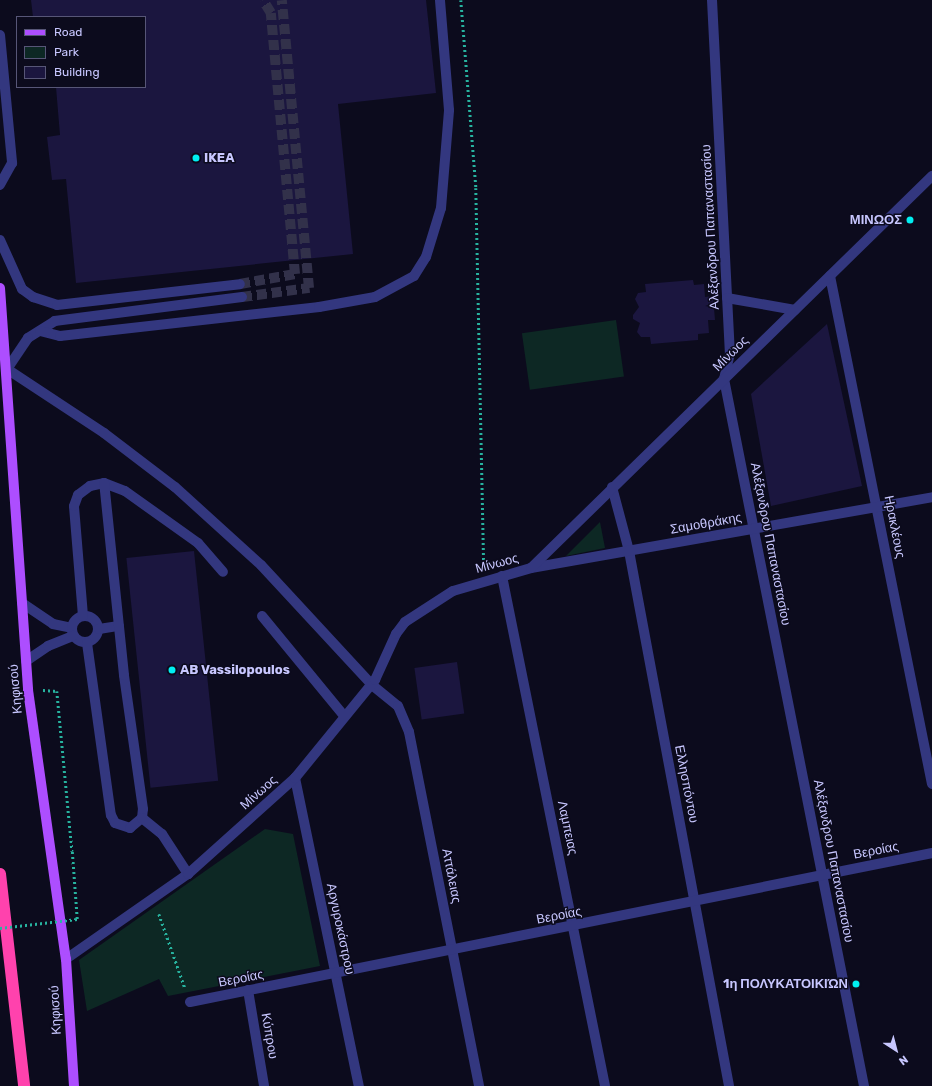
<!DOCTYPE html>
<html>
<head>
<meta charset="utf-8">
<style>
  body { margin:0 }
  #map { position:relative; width:932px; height:1086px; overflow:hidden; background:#0c0b1d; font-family:Rubik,sans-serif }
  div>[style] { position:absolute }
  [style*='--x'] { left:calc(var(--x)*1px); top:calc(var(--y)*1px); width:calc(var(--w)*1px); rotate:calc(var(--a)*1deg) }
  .green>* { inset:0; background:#0d2824; transform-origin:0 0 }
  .building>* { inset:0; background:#1b163f; transform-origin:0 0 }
  .minor-tunnel>* { height:10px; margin-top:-5px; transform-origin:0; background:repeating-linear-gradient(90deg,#32314a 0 10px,transparent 0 15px) }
  .path>* { height:2.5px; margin-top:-1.25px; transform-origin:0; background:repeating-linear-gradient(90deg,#27b39f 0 2px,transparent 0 5px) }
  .minor>* { height:10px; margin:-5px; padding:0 5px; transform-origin:5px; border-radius:5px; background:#33377f }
  .minor>.ring { margin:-5px; padding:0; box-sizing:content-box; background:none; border:10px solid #33377f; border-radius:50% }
  .major>* { height:10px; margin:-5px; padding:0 5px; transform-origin:5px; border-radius:5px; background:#ad4eff }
  .highway>* { height:12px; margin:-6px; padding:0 6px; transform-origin:6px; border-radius:6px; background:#ff42ad }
  .path-bridge>* { height:2.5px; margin-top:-1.25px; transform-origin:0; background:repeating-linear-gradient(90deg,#27b39f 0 2px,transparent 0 5px) }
  .dots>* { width:11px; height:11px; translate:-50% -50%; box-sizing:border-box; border:2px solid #0c0b1d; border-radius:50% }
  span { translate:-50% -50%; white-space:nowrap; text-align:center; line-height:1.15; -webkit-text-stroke:3px #0c0b1d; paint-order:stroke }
  .poi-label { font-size:13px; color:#c8c7ff; font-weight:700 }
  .left { translate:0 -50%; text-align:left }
  .right { translate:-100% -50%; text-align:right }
  .street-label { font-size:13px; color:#c8c7ff }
  .legend { position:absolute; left:16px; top:16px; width:130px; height:72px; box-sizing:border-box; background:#0c0b1d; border:1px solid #575677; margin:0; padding:5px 7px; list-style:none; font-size:12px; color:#c8c7ff }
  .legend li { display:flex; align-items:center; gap:8px; height:20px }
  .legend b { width:20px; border:1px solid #575677 }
  .north { position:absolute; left:876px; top:1030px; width:40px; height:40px; -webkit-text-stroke:3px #0c0b1d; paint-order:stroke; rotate:144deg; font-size:11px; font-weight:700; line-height:16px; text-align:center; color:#c8c7ff }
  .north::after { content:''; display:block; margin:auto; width:14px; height:18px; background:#c8c7ff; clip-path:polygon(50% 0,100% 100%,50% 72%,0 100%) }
</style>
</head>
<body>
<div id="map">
  <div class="green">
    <i style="left:616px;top:320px;width:57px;height:95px;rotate:82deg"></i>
    <i style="clip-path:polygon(600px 522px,605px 548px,566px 556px)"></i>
    <i style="clip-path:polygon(265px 829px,293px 834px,320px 966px,168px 996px,159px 979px,87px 1011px,79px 960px)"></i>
  </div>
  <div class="building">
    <i style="clip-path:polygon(31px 0,426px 0,436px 93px,338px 104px,353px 254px,76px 283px,66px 179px,52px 180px,47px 137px,60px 135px,56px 87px,145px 87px,145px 17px,33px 17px)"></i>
    <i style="clip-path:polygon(693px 280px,694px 285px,704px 284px,705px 297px,713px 296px,715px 320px,708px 320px,709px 333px,698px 334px,698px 340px,651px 344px,650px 337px,641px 337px,637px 332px,640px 323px,633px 319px,633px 315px,639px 307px,635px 299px,638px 293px,646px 292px,645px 284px)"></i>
    <i style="clip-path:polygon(827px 324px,862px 486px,771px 506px,751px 394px)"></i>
    <i style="left:194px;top:551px;width:231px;height:68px;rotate:84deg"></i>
    <i style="left:457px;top:662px;width:52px;height:43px;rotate:82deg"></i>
  </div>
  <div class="minor-tunnel">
    <i style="--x:240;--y:284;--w:56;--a:-10.3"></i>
    <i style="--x:295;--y:274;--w:262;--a:-95.3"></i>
    <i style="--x:271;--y:13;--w:15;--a:-122"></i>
    <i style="--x:242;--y:297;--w:68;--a:-7.7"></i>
    <i style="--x:309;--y:288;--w:289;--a:-95.4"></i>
  </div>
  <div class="path">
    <i style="--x:461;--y:0;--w:189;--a:85.4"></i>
    <i style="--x:476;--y:188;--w:379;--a:88.8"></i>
    <i style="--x:43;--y:690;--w:14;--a:4"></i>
    <i style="--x:57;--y:691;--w:161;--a:84.6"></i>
    <i style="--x:159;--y:914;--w:78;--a:70.6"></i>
  </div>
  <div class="minor">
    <i style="--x:712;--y:0;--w:353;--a:87.1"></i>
    <i style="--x:730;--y:353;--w:27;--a:103"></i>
    <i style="--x:724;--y:379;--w:721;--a:78.8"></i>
    <i style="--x:0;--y:35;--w:129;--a:84.6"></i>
    <i style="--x:12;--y:163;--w:25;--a:119"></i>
    <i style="--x:0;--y:240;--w:54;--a:65.8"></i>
    <i style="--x:22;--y:289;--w:14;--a:36"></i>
    <i style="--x:33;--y:297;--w:25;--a:18"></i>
    <i style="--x:57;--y:305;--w:184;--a:-6.5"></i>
    <i style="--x:830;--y:276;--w:518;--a:78.65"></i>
    <i style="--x:242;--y:297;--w:189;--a:172.7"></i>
    <i style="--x:55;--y:321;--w:32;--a:148"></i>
    <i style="--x:28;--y:338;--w:37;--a:124"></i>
    <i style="--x:7;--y:369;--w:116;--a:33.4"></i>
    <i style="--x:104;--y:433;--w:89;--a:37.3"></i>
    <i style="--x:175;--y:487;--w:116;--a:42.2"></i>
    <i style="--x:261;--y:565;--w:163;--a:47.2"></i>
    <i style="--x:372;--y:685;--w:33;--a:39"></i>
    <i style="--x:398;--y:706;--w:28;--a:67"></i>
    <i style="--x:409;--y:732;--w:361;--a:78.8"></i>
    <i style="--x:727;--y:298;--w:69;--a:10"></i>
    <i style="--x:40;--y:331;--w:21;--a:14"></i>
    <i style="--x:60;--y:336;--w:261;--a:-6.4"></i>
    <i style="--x:319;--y:307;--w:57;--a:-10.1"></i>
    <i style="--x:375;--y:297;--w:44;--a:-28.3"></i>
    <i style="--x:414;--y:276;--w:22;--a:-58"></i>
    <i style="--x:426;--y:257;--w:51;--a:-73"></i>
    <i style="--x:441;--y:208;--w:98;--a:-85.3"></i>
    <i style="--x:449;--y:110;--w:110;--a:-94.7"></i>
    <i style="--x:612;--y:487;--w:66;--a:75.1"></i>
    <i style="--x:629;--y:551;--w:544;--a:79.41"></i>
    <i style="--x:531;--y:568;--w:407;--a:-10"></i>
    <i style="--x:502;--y:576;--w:520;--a:78.58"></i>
    <i style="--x:22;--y:603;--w:37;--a:34"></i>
    <i style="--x:53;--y:624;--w:19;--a:12"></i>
    <i class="ring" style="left:72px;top:616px;width:16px;height:16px"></i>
    <i style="--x:83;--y:616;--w:110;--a:-94.7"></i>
    <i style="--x:74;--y:506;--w:12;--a:-70"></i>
    <i style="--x:78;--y:495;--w:15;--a:-37"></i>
    <i style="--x:90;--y:486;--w:14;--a:-12"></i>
    <i style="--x:104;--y:483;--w:22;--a:21"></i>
    <i style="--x:125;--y:491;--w:90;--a:35.5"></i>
    <i style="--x:198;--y:543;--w:38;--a:49"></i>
    <i style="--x:262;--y:616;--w:129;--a:50.6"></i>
    <i style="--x:99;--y:629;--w:20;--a:-9"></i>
    <i style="--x:87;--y:643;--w:174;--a:82.1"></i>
    <i style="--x:111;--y:815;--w:9;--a:63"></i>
    <i style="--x:115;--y:823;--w:16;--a:18"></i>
    <i style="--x:130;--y:828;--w:16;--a:-40"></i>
    <i style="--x:142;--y:818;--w:9;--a:-84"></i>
    <i style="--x:143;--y:809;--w:135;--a:-98.1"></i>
    <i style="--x:124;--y:675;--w:193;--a:-95.9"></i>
    <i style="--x:26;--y:661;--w:27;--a:-34"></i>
    <i style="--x:48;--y:646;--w:27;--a:-22"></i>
    <i style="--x:295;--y:778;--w:315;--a:78.3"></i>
    <i style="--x:142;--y:818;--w:26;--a:39"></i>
    <i style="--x:162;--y:834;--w:48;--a:57"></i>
    <i style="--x:66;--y:959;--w:149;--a:-34.9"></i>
    <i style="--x:188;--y:874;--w:144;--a:-41.9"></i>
    <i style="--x:295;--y:778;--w:127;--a:-50.8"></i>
    <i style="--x:375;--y:680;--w:51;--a:-65.5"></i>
    <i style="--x:396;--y:634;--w:15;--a:-53"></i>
    <i style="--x:405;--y:622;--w:57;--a:-32.9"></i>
    <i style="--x:453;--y:591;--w:81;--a:-16.4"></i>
    <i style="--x:531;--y:568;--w:561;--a:-44.35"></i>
    <i style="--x:248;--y:990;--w:97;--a:80.5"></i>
    <i style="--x:190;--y:1002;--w:757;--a:-11.35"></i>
  </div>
  <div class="major">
    <i style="--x:0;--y:288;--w:403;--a:86"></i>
    <i style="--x:28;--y:690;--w:272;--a:82"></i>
    <i style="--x:66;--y:959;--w:127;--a:86.4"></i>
  </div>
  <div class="highway">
    <i style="--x:0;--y:874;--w:213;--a:83.5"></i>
  </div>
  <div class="path-bridge">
    <i style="--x:0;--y:928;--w:78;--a:-6.7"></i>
    <i style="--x:77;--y:919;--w:68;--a:-94.2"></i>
  </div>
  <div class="dots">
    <i style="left:196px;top:158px;background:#00eff2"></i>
    <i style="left:910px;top:220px;background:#00eff2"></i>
    <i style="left:172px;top:670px;background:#00eff2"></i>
    <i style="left:856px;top:984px;background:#00eff2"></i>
  </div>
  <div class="poi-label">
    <span class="left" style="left:204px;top:158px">IKEA</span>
    <span class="right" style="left:902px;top:220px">ΜΙΝΩΟΣ</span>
    <span class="left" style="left:180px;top:670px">AB Vassilopoulos</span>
    <span class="right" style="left:848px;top:984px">1η ΠΟΛΥΚΑΤΟΙΚΙΏΝ</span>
  </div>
  <div class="street-label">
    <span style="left:711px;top:227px;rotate:-93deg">Αλέξανδρου Παπαναστασίου</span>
    <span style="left:731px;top:354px;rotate:-45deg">Μίνωος</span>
    <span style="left:706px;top:524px;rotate:-10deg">Σαμοθράκης</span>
    <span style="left:894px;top:527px;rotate:79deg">Ηρακλέους</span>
    <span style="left:770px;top:544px;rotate:79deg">Αλέξανδρου Παπαναστασίου</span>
    <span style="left:497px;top:564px;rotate:-15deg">Μίνωος</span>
    <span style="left:16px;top:689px;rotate:-95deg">Κηφισού</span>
    <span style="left:686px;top:784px;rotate:79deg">Ελλησπόντου</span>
    <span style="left:259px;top:793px;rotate:-42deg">Μίνωος</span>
    <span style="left:567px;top:828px;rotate:78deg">Λαμπειας</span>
    <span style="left:876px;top:851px;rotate:-11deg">Βεροίας</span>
    <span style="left:833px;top:861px;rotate:79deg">Αλέξανδρου Παπαναστασίου</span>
    <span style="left:451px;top:876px;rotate:79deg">Αττάλειας</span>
    <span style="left:559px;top:916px;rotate:-11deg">Βεροίας</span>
    <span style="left:340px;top:929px;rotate:78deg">Αργυροκάστρου</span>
    <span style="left:241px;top:979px;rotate:-11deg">Βεροίας</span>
    <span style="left:56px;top:1010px;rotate:-93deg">Κηφισού</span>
    <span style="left:269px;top:1036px;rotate:80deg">Κύπρου</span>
  </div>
  <ul class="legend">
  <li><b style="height:5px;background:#ad4eff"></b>Road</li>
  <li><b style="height:11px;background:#0d2824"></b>Park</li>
  <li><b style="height:11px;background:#1b163f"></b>Building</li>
  </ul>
  <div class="north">N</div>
</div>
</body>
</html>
